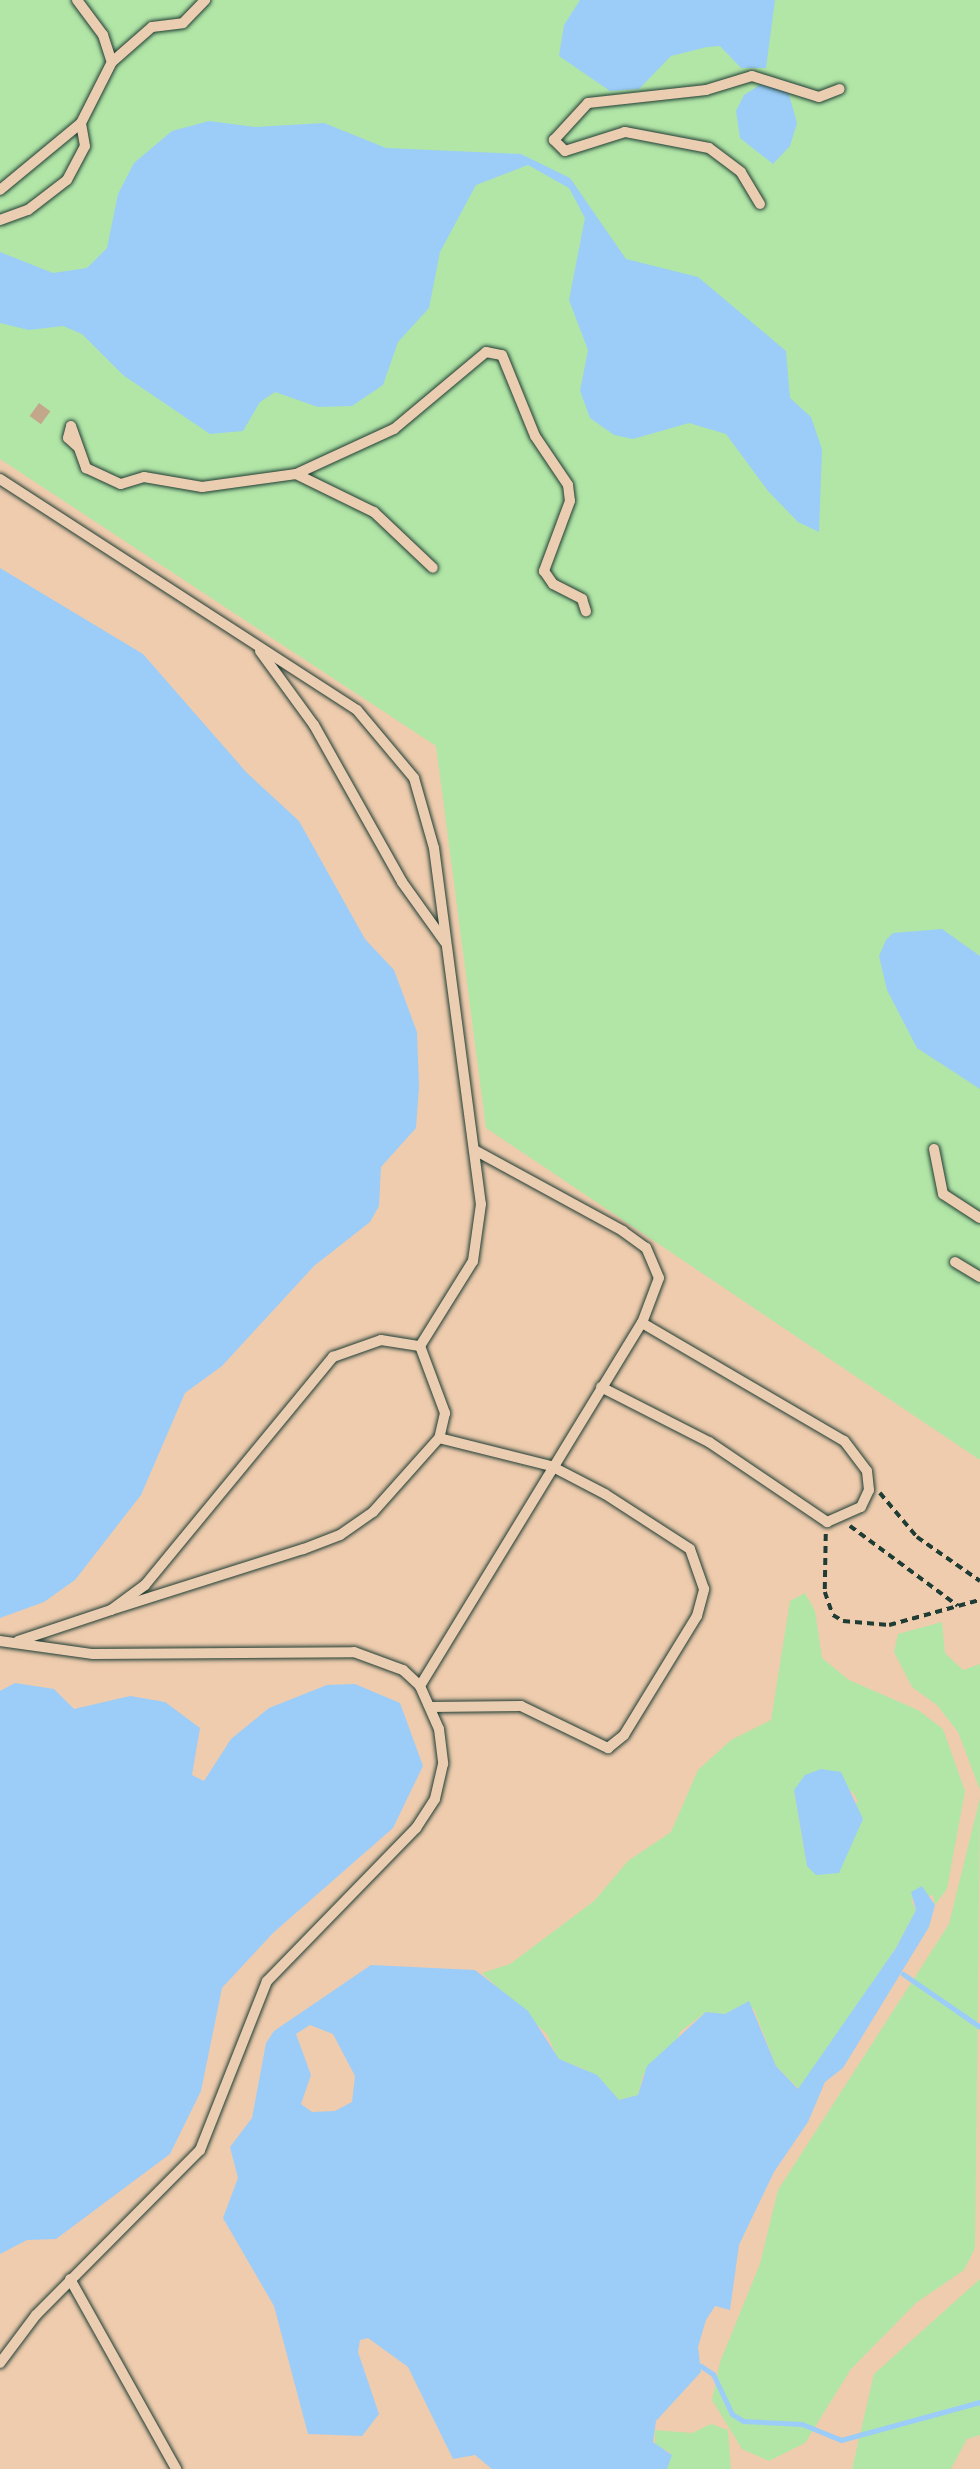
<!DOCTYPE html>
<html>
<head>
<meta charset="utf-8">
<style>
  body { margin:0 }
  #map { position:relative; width:980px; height:2469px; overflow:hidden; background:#efccae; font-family:Kalam,sans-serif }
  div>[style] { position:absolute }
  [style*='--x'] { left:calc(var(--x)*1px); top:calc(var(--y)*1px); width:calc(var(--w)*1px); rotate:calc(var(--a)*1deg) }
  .green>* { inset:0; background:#b2e6a7 }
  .water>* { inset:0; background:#9bcdf8 }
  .stream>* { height:5px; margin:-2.5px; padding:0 2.5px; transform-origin:2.5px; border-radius:2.5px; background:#9bcdf8 }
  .building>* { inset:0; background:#c3a78b; transform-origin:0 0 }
  .path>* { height:3.5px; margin-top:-1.75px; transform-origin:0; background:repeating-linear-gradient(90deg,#1f3d34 0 7px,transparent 0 12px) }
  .roads { filter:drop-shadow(0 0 2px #1f3d34) drop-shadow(0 0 2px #1f3d34) }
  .service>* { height:10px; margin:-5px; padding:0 5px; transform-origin:5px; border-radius:5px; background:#ebcdb1 }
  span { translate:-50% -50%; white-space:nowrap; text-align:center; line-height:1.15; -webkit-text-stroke:5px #ebcdb1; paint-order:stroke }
</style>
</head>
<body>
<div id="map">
  <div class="green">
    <i style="clip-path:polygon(0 0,980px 0,980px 1460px,486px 1128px,436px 746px,0 459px)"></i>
    <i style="clip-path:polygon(evenodd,805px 1593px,815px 1611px,822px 1658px,849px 1680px,918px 1710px,943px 1729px,965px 1791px,947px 1889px,935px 1905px,933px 1895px,911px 1900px,916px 1910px,896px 1948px,799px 2089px,776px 2066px,754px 2009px,742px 2005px,725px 2014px,706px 2012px,680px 2032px,675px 2046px,643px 2075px,638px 2095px,619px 2100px,584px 2069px,558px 2059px,547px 2034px,482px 1973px,510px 1964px,594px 1901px,628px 1861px,671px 1832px,698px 1770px,731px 1740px,771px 1720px,790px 1601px,805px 1593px,794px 1790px,852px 1791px,858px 1801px,807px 1866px,794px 1790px)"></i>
    <i style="clip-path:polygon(942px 1622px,945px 1653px,963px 1670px,980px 1664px,980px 1790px,958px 1732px,937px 1705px,912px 1687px,894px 1652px,898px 1634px)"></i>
    <i style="clip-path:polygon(980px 1798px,975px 2248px,964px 2270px,916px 2303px,851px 2369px,805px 2443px,769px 2461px,742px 2449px,712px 2400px,720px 2362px,760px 2264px,778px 2190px,949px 1924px)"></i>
    <i style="clip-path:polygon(980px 2279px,980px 2435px,967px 2439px,951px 2469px,852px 2469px,874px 2374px)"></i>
    <i style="clip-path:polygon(711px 2424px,728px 2430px,731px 2469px,667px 2469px,670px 2452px,655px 2445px,655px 2430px,692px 2433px)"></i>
  </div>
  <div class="water">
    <i style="clip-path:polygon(580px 0,775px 0,766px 68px,741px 68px,720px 46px,707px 47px,671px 56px,639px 89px,610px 91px,559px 56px,564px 25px)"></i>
    <i style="clip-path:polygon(763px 83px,788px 91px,797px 123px,790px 146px,773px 164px,740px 138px,736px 111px,744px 95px)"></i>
    <i style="clip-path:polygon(209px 121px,255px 127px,324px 123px,386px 148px,521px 154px,570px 178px,626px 259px,698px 277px,786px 351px,790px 398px,811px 417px,822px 449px,819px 532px,798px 522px,768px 491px,726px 434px,689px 423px,633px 439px,614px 435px,590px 418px,580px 391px,588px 350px,569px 300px,585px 218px,569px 188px,528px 165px,476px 185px,440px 252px,429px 308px,398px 342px,383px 385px,352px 406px,318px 407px,275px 392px,260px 402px,243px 431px,210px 434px,123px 375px,82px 334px,63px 326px,29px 330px,0 323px,0 252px,53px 273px,87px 268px,107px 248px,118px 194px,134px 163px,172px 131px)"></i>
    <i style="clip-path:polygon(0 568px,143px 654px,247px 773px,299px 821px,365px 939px,394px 970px,417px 1032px,419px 1087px,416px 1128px,381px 1167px,379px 1206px,370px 1222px,314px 1266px,222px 1366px,185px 1393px,141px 1495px,75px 1580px,44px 1602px,0 1618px)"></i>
    <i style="clip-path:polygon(942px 929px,980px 956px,980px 1089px,917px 1048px,887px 990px,879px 956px,886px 940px,893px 933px)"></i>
    <i style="clip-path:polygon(15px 1683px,54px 1689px,74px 1709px,130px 1696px,165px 1702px,200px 1728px,192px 1775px,204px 1781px,231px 1739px,269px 1708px,327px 1685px,355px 1684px,400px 1703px,423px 1766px,393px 1828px,273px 1933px,222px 1988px,201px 2091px,170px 2154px,56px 2239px,27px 2240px,0 2254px,0 1691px)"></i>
    <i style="clip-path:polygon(821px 1769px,841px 1772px,863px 1819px,839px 1873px,816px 1875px,807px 1866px,794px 1790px,805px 1775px)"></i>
    <i style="clip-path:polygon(evenodd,922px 1886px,935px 1905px,929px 1927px,843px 2068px,825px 2082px,808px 2122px,774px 2172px,739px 2245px,730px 2310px,715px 2306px,706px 2320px,698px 2347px,701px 2372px,656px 2421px,653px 2442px,672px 2455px,667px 2469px,492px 2469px,475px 2455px,453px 2459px,408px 2367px,368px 2338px,360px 2340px,358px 2352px,379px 2414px,362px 2436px,308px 2434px,274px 2306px,223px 2218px,238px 2178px,230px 2147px,252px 2118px,266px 2043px,274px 2031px,371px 1965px,475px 1970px,528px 2011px,559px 2059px,597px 2075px,619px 2100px,638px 2095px,647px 2066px,706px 2012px,725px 2014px,749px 2001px,776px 2066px,798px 2089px,896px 1948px,916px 1910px,911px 1892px,922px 1886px,310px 2025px,333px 2034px,355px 2076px,352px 2102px,335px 2111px,312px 2112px,301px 2104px,311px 2075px,296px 2034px,310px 2025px)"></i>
  </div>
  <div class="stream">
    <i style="--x:903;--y:1974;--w:93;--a:34.5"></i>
    <i style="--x:701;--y:2366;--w:14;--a:34"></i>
    <i style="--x:713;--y:2374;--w:44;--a:64.6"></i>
    <i style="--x:732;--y:2414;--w:13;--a:32"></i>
    <i style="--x:743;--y:2421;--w:59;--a:2.9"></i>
    <i style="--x:802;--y:2424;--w:42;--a:22.3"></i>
    <i style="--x:841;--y:2440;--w:144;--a:-15.3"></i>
  </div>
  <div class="building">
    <i style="left:39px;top:403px;width:14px;height:16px;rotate:36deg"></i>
  </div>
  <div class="path">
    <i style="--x:880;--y:1493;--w:57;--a:49.9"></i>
    <i style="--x:917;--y:1537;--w:77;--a:34.9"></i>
    <i style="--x:850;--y:1526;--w:134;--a:36.5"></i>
    <i style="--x:826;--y:1534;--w:58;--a:91"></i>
    <i style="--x:825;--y:1592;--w:24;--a:71"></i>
    <i style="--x:833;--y:1615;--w:12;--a:31"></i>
    <i style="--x:843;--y:1621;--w:46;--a:5"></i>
    <i style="--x:889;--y:1625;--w:94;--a:-15.4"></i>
  </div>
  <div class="roads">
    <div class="service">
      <i style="--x:77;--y:0;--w:44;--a:53.4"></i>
      <i style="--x:103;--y:35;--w:28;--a:72"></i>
      <i style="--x:0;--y:190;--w:105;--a:-39.6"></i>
      <i style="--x:81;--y:123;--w:68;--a:-63.1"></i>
      <i style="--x:112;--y:62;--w:53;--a:-41.2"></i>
      <i style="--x:152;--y:27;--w:31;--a:-7"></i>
      <i style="--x:183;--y:23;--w:32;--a:-46"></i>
      <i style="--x:760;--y:204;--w:37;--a:-121"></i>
      <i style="--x:741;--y:172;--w:40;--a:-143"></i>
      <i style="--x:709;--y:148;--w:86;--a:-169.2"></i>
      <i style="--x:625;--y:132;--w:63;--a:162.4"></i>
      <i style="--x:565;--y:151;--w:16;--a:-135"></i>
      <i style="--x:554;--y:140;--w:50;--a:-47.4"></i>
      <i style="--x:588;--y:103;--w:119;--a:-6.3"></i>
      <i style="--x:706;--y:90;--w:48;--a:-16.9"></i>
      <i style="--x:752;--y:76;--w:70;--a:17.4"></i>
      <i style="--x:819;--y:97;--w:22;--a:-21"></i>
      <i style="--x:0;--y:220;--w:30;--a:-20"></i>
      <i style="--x:28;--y:210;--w:49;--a:-37.6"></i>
      <i style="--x:67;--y:180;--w:38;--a:-62"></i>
      <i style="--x:85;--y:146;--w:23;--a:-100"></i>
      <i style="--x:77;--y:446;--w:12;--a:-138"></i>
      <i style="--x:68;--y:438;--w:12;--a:-76"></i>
      <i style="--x:71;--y:426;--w:45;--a:70.3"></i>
      <i style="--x:86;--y:468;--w:38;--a:25"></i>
      <i style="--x:121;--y:484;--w:24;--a:-17"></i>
      <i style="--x:144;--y:477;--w:59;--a:9.8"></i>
      <i style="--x:202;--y:487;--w:95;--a:-7.9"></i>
      <i style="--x:296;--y:474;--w:87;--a:26"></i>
      <i style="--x:374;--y:512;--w:81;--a:43.5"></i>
      <i style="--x:296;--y:474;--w:108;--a:-24.7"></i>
      <i style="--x:394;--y:429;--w:120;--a:-39.9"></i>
      <i style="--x:486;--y:352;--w:16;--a:11"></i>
      <i style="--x:502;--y:355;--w:87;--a:67.8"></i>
      <i style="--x:535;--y:436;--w:59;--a:56"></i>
      <i style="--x:568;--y:485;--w:16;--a:83"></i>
      <i style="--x:570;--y:501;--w:75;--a:110.4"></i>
      <i style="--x:544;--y:571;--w:16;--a:55"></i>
      <i style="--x:553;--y:584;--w:33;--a:27"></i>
      <i style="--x:582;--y:599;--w:13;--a:72"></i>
      <i style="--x:0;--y:479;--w:425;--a:32.9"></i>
      <i style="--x:357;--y:710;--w:89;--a:50"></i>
      <i style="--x:414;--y:778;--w:73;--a:74.1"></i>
      <i style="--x:434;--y:848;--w:359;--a:82.5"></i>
      <i style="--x:481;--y:1204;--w:58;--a:98"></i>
      <i style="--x:473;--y:1261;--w:100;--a:121.9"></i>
      <i style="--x:260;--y:651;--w:92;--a:53.9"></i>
      <i style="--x:314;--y:725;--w:180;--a:60.7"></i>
      <i style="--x:402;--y:882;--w:74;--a:54.4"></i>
      <i style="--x:934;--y:1149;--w:46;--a:78.7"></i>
      <i style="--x:943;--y:1194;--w:44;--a:33"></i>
      <i style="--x:955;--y:1262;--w:29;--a:31"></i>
      <i style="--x:601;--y:1387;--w:121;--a:27"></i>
      <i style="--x:709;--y:1442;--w:143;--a:34.1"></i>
      <i style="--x:827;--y:1522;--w:37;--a:-24"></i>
      <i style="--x:861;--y:1507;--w:19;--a:-65"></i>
      <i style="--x:869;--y:1490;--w:19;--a:-96"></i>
      <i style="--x:867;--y:1471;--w:38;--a:-127"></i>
      <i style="--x:844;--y:1441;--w:234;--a:-149.7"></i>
      <i style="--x:0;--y:1641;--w:94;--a:8"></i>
      <i style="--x:93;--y:1654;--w:261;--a:-0.4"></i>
      <i style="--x:354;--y:1652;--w:52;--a:20.2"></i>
      <i style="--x:403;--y:1670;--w:23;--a:43"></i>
      <i style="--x:420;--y:1686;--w:47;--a:66.2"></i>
      <i style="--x:439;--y:1729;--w:35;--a:83"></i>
      <i style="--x:443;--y:1764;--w:36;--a:103"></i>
      <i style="--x:435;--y:1799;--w:35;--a:123"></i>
      <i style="--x:416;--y:1828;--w:214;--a:134.2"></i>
      <i style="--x:267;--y:1981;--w:182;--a:111.6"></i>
      <i style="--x:200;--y:2150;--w:233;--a:134.8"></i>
      <i style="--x:36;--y:2315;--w:60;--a:126.9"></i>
      <i style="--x:18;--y:1641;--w:98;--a:-18.4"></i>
      <i style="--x:111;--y:1610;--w:42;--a:-36.3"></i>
      <i style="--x:145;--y:1585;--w:296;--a:-50.5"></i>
      <i style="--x:333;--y:1357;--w:51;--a:-19.5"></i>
      <i style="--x:381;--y:1340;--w:39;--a:9"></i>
      <i style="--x:420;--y:1346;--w:72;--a:69.5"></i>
      <i style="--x:445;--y:1413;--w:26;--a:103"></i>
      <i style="--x:439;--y:1438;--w:99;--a:131.7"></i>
      <i style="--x:373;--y:1512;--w:40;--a:145.1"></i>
      <i style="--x:340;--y:1535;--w:40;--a:159"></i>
      <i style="--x:303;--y:1549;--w:201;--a:162.4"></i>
      <i style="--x:420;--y:1686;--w:426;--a:-58.6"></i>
      <i style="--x:642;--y:1323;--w:48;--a:-69.3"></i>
      <i style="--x:659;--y:1278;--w:33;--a:-113"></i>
      <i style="--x:646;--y:1248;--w:29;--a:-144"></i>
      <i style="--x:623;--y:1231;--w:167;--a:-151.4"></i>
      <i style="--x:431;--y:1707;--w:90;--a:-0.6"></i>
      <i style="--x:521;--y:1706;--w:97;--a:25.8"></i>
      <i style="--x:608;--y:1748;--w:21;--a:-39"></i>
      <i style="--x:624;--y:1735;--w:140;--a:-58.5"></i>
      <i style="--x:697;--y:1616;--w:28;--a:-75"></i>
      <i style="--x:704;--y:1589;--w:42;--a:-109.3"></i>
      <i style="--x:690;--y:1549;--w:101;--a:-147.1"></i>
      <i style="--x:605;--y:1494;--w:61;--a:-152.6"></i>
      <i style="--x:551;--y:1466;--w:115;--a:-166"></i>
      <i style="--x:70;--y:2279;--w:218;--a:60.8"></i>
    </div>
  </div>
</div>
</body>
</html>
